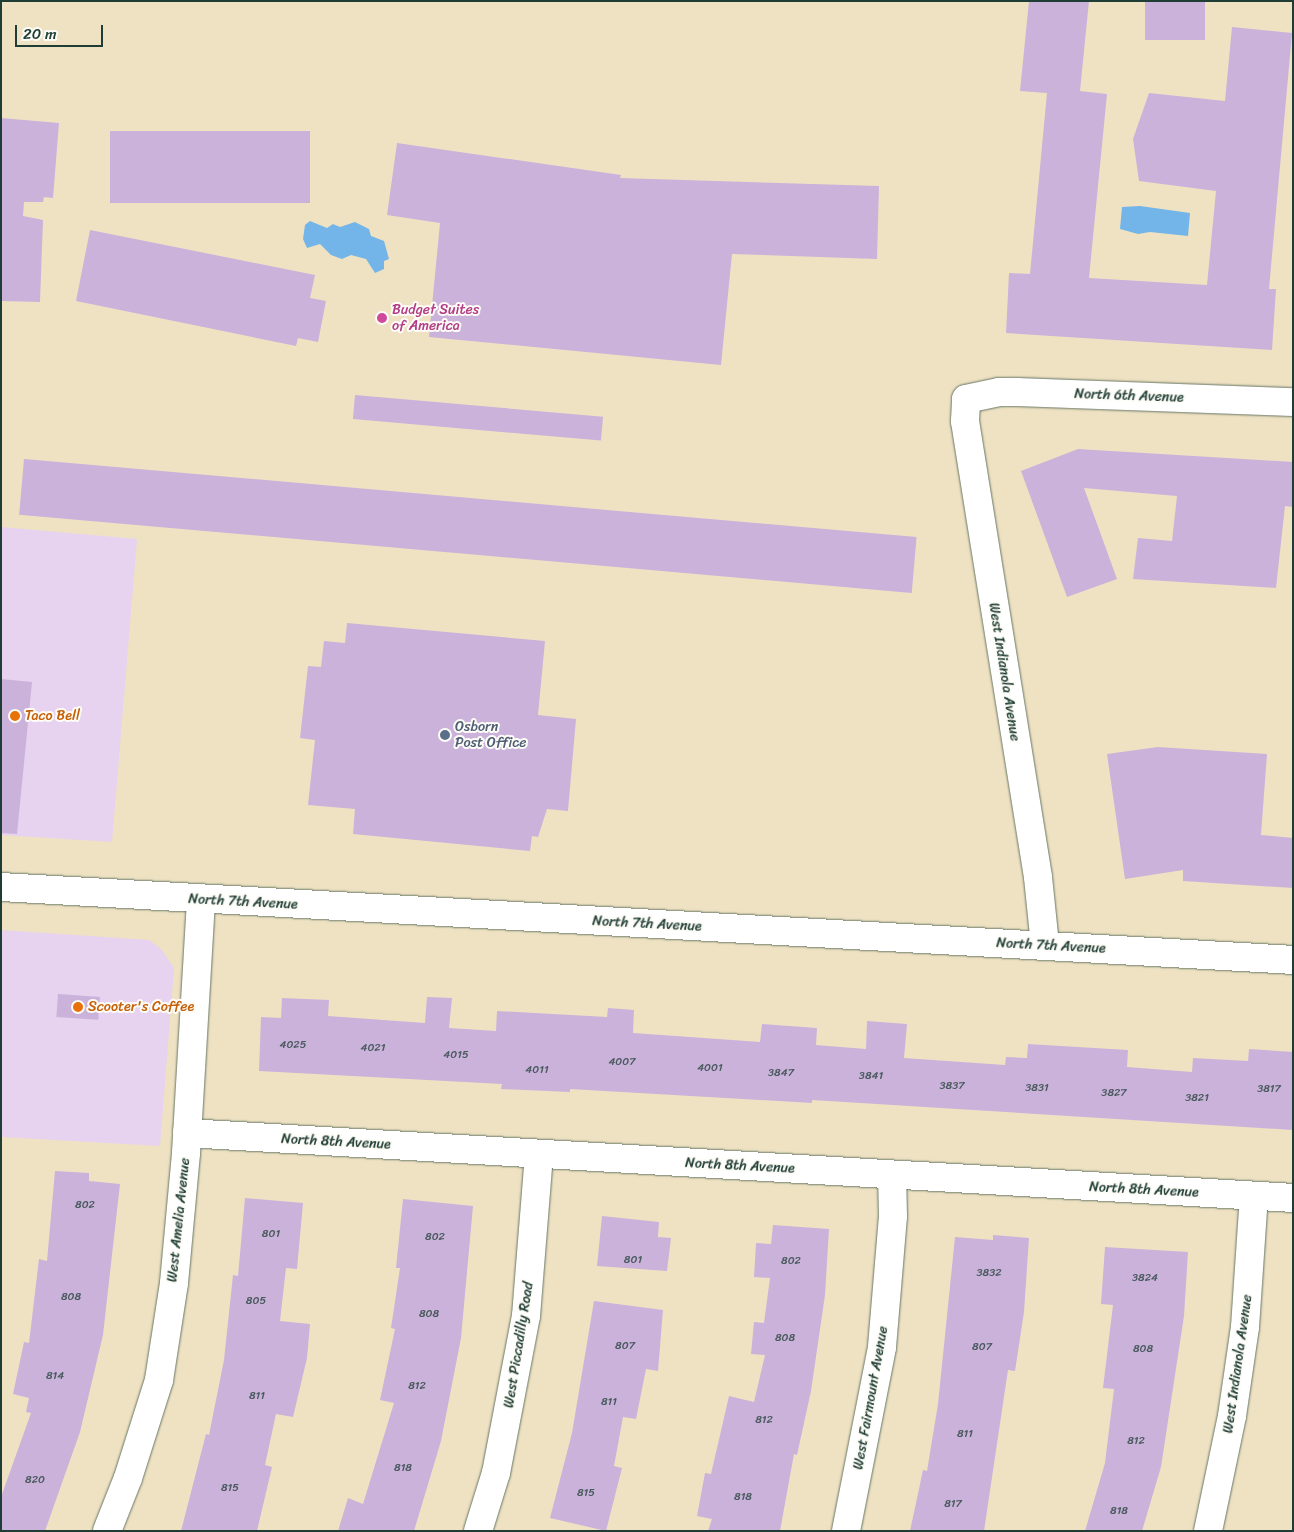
<!DOCTYPE html>
<html>
<head>
<meta charset="utf-8">
<style>
  body { margin:0 }
  #map { position:relative; width:1294px; height:1532px; overflow:hidden; background:#efe2c3; font-family:Sriracha,sans-serif }
  div>[style] { position:absolute }
  [style*='--x'] { left:calc(var(--x)*1px); top:calc(var(--y)*1px); width:calc(var(--w)*1px); rotate:calc(var(--a)*1deg) }
  .built>* { inset:0; background:#e7d2ef }
  .water>* { inset:0; background:#73b5e8 }
  .building>* { inset:0; background:#cab2db; transform-origin:0 0 }
  .roads { filter:drop-shadow(0 0 1px #687766) drop-shadow(0 0 1px #687766) }
  .minor>* { height:28px; margin:-14px; padding:0 14px; transform-origin:14px; border-radius:14px; background:#fff }
  .major>* { height:28px; margin:-14px; padding:0 14px; transform-origin:14px; border-radius:14px; background:#fff }
  .dots>* { width:14px; height:14px; translate:-50% -50%; box-sizing:border-box; border:2px solid #fdfcf7; border-radius:50% }
  span { translate:-50% -50%; white-space:nowrap; text-align:center; line-height:1.15; -webkit-text-stroke:4px #fdfcf7; paint-order:stroke }
  .number-label { font-size:11px; color:#4a5a5e }
  .number-label span { -webkit-text-stroke-width:0 }
  .hotel-label { font-size:14px; color:#b23c85 }
  .left { translate:0 -50%; text-align:left }
  .street-label { font-size:14px; color:#1f3d34 }
  .food-label { font-size:14px; color:#c56008 }
  .service-label { font-size:14px; color:#4e5e75 }
  .frame { position:absolute; inset:0; border:2px solid #1f3d34; pointer-events:none }
  .scale { position:absolute; left:15px; top:25px; width:88px; height:22px; box-sizing:border-box; border:2px solid #1f3d34; border-top:0; padding-left:6px; font-size:15px; line-height:18px; white-space:nowrap; color:#1f3d34; -webkit-text-stroke:4px #fdfcf7; paint-order:stroke }
</style>
</head>
<body>
<div id="map">
  <div class="built">
    <i style="clip-path:polygon(1px 527px,137px 539px,112px 842px,1px 835px)"></i>
    <i style="clip-path:polygon(1px 930px,149px 940px,161px 949px,174px 968px,160px 1146px,1px 1137px)"></i>
  </div>
  <div class="water">
    <i style="clip-path:polygon(1140px 206px,1190px 213px,1188px 236px,1150px 232px,1138px 234px,1120px 229px,1122px 207px)"></i>
    <i style="clip-path:polygon(310px 221px,327px 228px,333px 224px,340px 227px,355px 222px,369px 229px,371px 236px,384px 241px,389px 259px,384px 261px,384px 269px,375px 273px,366px 259px,351px 255px,342px 259px,331px 255px,320px 244px,307px 248px,303px 239px,305px 225px)"></i>
  </div>
  <div class="building">
    <i style="clip-path:polygon(1029px 1px,1089px 1px,1080px 91px,1107px 94px,1089px 278px,1207px 285px,1216px 191px,1139px 181px,1133px 139px,1149px 93px,1225px 101px,1232px 27px,1292px 33px,1269px 289px,1276px 289px,1272px 350px,1006px 333px,1009px 273px,1030px 274px,1047px 93px,1020px 91px)"></i>
    <i style="left:1145px;top:1px;width:60px;height:39px"></i>
    <i style="clip-path:polygon(1px 118px,59px 123px,53px 198px,44px 197px,43px 202px,24px 202px,23px 216px,43px 220px,40px 302px,1px 301px)"></i>
    <i style="left:110px;top:131px;width:200px;height:72px"></i>
    <i style="clip-path:polygon(397px 143px,621px 175px,620px 178px,879px 186px,877px 259px,732px 254px,721px 365px,429px 337px,440px 223px,387px 215px)"></i>
    <i style="clip-path:polygon(90px 230px,315px 275px,310px 298px,326px 301px,318px 342px,298px 338px,296px 346px,76px 301px)"></i>
    <i style="left:355px;top:395px;width:249px;height:24px;rotate:5deg"></i>
    <i style="clip-path:polygon(1078px 449px,1293px 462px,1293px 507px,1285px 506px,1276px 588px,1133px 579px,1138px 538px,1172px 541px,1177px 496px,1084px 488px,1117px 579px,1067px 597px,1021px 471px)"></i>
    <i style="left:24px;top:459px;width:896px;height:56px;rotate:5deg"></i>
    <i style="clip-path:polygon(347px 623px,545px 641px,538px 715px,576px 719px,568px 811px,547px 809px,538px 837px,532px 836px,530px 851px,353px 834px,355px 809px,308px 805px,315px 740px,300px 738px,308px 666px,321px 667px,324px 641px,345px 643px)"></i>
    <i style="clip-path:polygon(1px 679px,32px 682px,17px 834px,1px 833px)"></i>
    <i style="clip-path:polygon(1158px 747px,1267px 754px,1261px 835px,1293px 838px,1293px 888px,1183px 881px,1183px 870px,1125px 879px,1107px 754px)"></i>
    <i style="left:58px;top:994px;width:42px;height:23px;rotate:4deg"></i>
    <i style="clip-path:polygon(427px 997px,452px 998px,449px 1028px,496px 1031px,497px 1011px,607px 1017px,608px 1008px,634px 1010px,633px 1033px,760px 1042px,762px 1024px,817px 1028px,816px 1045px,866px 1049px,867px 1021px,907px 1024px,904px 1058px,1005px 1065px,1006px 1057px,1027px 1058px,1028px 1044px,1128px 1050px,1127px 1067px,1192px 1072px,1193px 1058px,1248px 1061px,1249px 1049px,1293px 1052px,1293px 1130px,812px 1100px,812px 1103px,570px 1089px,570px 1092px,501px 1089px,502px 1084px,259px 1071px,261px 1017px,281px 1018px,282px 998px,329px 1000px,328px 1016px,425px 1023px)"></i>
    <i style="clip-path:polygon(55px 1171px,89px 1173px,89px 1181px,120px 1184px,103px 1335px,80px 1432px,45px 1531px,1px 1531px,1px 1497px,31px 1413px,26px 1412px,29px 1398px,13px 1394px,24px 1342px,29px 1343px,39px 1259px,47px 1261px)"></i>
    <i style="clip-path:polygon(245px 1198px,303px 1203px,297px 1269px,286px 1268px,280px 1321px,310px 1324px,307px 1358px,293px 1417px,276px 1414px,265px 1465px,272px 1467px,257px 1531px,181px 1531px,206px 1434px,209px 1435px,224px 1360px,233px 1275px,238px 1276px)"></i>
    <i style="clip-path:polygon(403px 1199px,473px 1206px,461px 1338px,441px 1441px,414px 1531px,338px 1531px,348px 1498px,363px 1504px,394px 1403px,380px 1400px,395px 1329px,391px 1328px,400px 1268px,396px 1268px)"></i>
    <i style="clip-path:polygon(602px 1216px,659px 1222px,658px 1237px,671px 1238px,667px 1271px,597px 1266px)"></i>
    <i style="clip-path:polygon(773px 1225px,829px 1229px,825px 1295px,811px 1391px,797px 1455px,794px 1454px,780px 1531px,708px 1531px,712px 1519px,697px 1516px,705px 1473px,711px 1474px,729px 1396px,754px 1402px,765px 1355px,751px 1354px,754px 1322px,764px 1323px,770px 1278px,754px 1277px,756px 1243px,771px 1244px)"></i>
    <i style="clip-path:polygon(993px 1235px,1029px 1238px,1024px 1312px,1015px 1371px,1008px 1370px,984px 1531px,910px 1531px,923px 1470px,927px 1471px,938px 1404px,955px 1237px,993px 1240px)"></i>
    <i style="clip-path:polygon(1105px 1247px,1188px 1252px,1184px 1316px,1161px 1467px,1142px 1531px,1085px 1531px,1105px 1463px,1114px 1389px,1103px 1388px,1113px 1305px,1101px 1304px)"></i>
    <i style="clip-path:polygon(594px 1301px,663px 1310px,658px 1371px,646px 1369px,636px 1419px,623px 1417px,614px 1466px,622px 1468px,606px 1531px,550px 1518px,572px 1433px)"></i>
  </div>
  <div class="roads">
    <div class="minor">
      <i style="--x:1045;--y:945;--w:68;--a:-95.9"></i>
      <i style="--x:1038;--y:877;--w:462;--a:-99.1"></i>
      <i style="--x:965;--y:421;--w:22;--a:-87"></i>
      <i style="--x:966;--y:399;--w:34;--a:-12"></i>
      <i style="--x:999;--y:392;--w:18;--a:0"></i>
      <i style="--x:1017;--y:392;--w:276;--a:2.1"></i>
      <i style="--x:187;--y:1133;--w:1108;--a:3.36"></i>
      <i style="--x:107;--y:1531;--w:57;--a:-68.4"></i>
      <i style="--x:128;--y:1478;--w:103;--a:-72.4"></i>
      <i style="--x:159;--y:1380;--w:98;--a:-81.2"></i>
      <i style="--x:174;--y:1283;--w:131;--a:-84.7"></i>
      <i style="--x:186;--y:1153;--w:253;--a:-86.6"></i>
      <i style="--x:478;--y:1531;--w:61;--a:-72.8"></i>
      <i style="--x:496;--y:1473;--w:160;--a:-79.2"></i>
      <i style="--x:526;--y:1316;--w:162;--a:-85.4"></i>
      <i style="--x:846;--y:1531;--w:187;--a:-78.9"></i>
      <i style="--x:882;--y:1347;--w:131;--a:-85.2"></i>
      <i style="--x:893;--y:1216;--w:41;--a:-91.4"></i>
      <i style="--x:1208;--y:1531;--w:117;--a:-78.2"></i>
      <i style="--x:1232;--y:1416;--w:90;--a:-81.7"></i>
      <i style="--x:1245;--y:1327;--w:131;--a:-86.1"></i>
    </div>
    <div class="major">
      <i style="--x:1;--y:887;--w:1294;--a:3.23"></i>
    </div>
  </div>
  <div class="dots">
    <i style="left:382px;top:318px;background:#d1479c"></i>
    <i style="left:15px;top:716px;background:#e8710a"></i>
    <i style="left:445px;top:735px;background:#5c6f8a"></i>
    <i style="left:78px;top:1007px;background:#e8710a"></i>
  </div>
  <div class="number-label">
    <span style="left:293px;top:1045px">4025</span>
    <span style="left:373px;top:1048px">4021</span>
    <span style="left:456px;top:1055px">4015</span>
    <span style="left:622px;top:1062px">4007</span>
    <span style="left:710px;top:1068px">4001</span>
    <span style="left:537px;top:1070px">4011</span>
    <span style="left:781px;top:1073px">3847</span>
    <span style="left:871px;top:1076px">3841</span>
    <span style="left:952px;top:1086px">3837</span>
    <span style="left:1037px;top:1088px">3831</span>
    <span style="left:1269px;top:1089px">3817</span>
    <span style="left:1114px;top:1093px">3827</span>
    <span style="left:1197px;top:1098px">3821</span>
    <span style="left:85px;top:1205px">802</span>
    <span style="left:271px;top:1234px">801</span>
    <span style="left:435px;top:1237px">802</span>
    <span style="left:633px;top:1260px">801</span>
    <span style="left:791px;top:1261px">802</span>
    <span style="left:989px;top:1273px">3832</span>
    <span style="left:1145px;top:1278px">3824</span>
    <span style="left:71px;top:1297px">808</span>
    <span style="left:256px;top:1301px">805</span>
    <span style="left:429px;top:1314px">808</span>
    <span style="left:785px;top:1338px">808</span>
    <span style="left:625px;top:1346px">807</span>
    <span style="left:982px;top:1347px">807</span>
    <span style="left:1143px;top:1349px">808</span>
    <span style="left:55px;top:1376px">814</span>
    <span style="left:417px;top:1386px">812</span>
    <span style="left:257px;top:1396px">811</span>
    <span style="left:609px;top:1402px">811</span>
    <span style="left:764px;top:1420px">812</span>
    <span style="left:965px;top:1434px">811</span>
    <span style="left:1136px;top:1441px">812</span>
    <span style="left:403px;top:1468px">818</span>
    <span style="left:35px;top:1480px">820</span>
    <span style="left:230px;top:1488px">815</span>
    <span style="left:586px;top:1493px">815</span>
    <span style="left:743px;top:1497px">818</span>
    <span style="left:953px;top:1504px">817</span>
    <span style="left:1119px;top:1511px">818</span>
  </div>
  <div class="hotel-label">
    <span class="left" style="left:392px;top:318px">Budget Suites<br>of America</span>
  </div>
  <div class="street-label">
    <span style="left:1129px;top:396px;rotate:2deg">North 6th Avenue</span>
    <span style="left:1004px;top:672px;rotate:81deg">West Indianola Avenue</span>
    <span style="left:243px;top:902px;rotate:3deg">North 7th Avenue</span>
    <span style="left:647px;top:924px;rotate:3deg">North 7th Avenue</span>
    <span style="left:1051px;top:946px;rotate:3deg">North 7th Avenue</span>
    <span style="left:336px;top:1142px;rotate:3deg">North 8th Avenue</span>
    <span style="left:740px;top:1166px;rotate:3deg">North 8th Avenue</span>
    <span style="left:1144px;top:1190px;rotate:3deg">North 8th Avenue</span>
    <span style="left:179px;top:1220px;rotate:-84deg">West Amelia Avenue</span>
    <span style="left:519px;top:1345px;rotate:-81deg">West Piccadilly Road</span>
    <span style="left:1238px;top:1364px;rotate:-82deg">West Indianola Avenue</span>
    <span style="left:871px;top:1398px;rotate:-80deg">West Fairmount Avenue</span>
  </div>
  <div class="food-label">
    <span class="left" style="left:25px;top:716px">Taco Bell</span>
    <span class="left" style="left:88px;top:1007px">Scooter's Coffee</span>
  </div>
  <div class="service-label">
    <span class="left" style="left:455px;top:735px">Osborn<br>Post Office</span>
  </div>
  <div class="frame"></div>
  <div class="scale">20 m</div>
</div>
</body>
</html>
